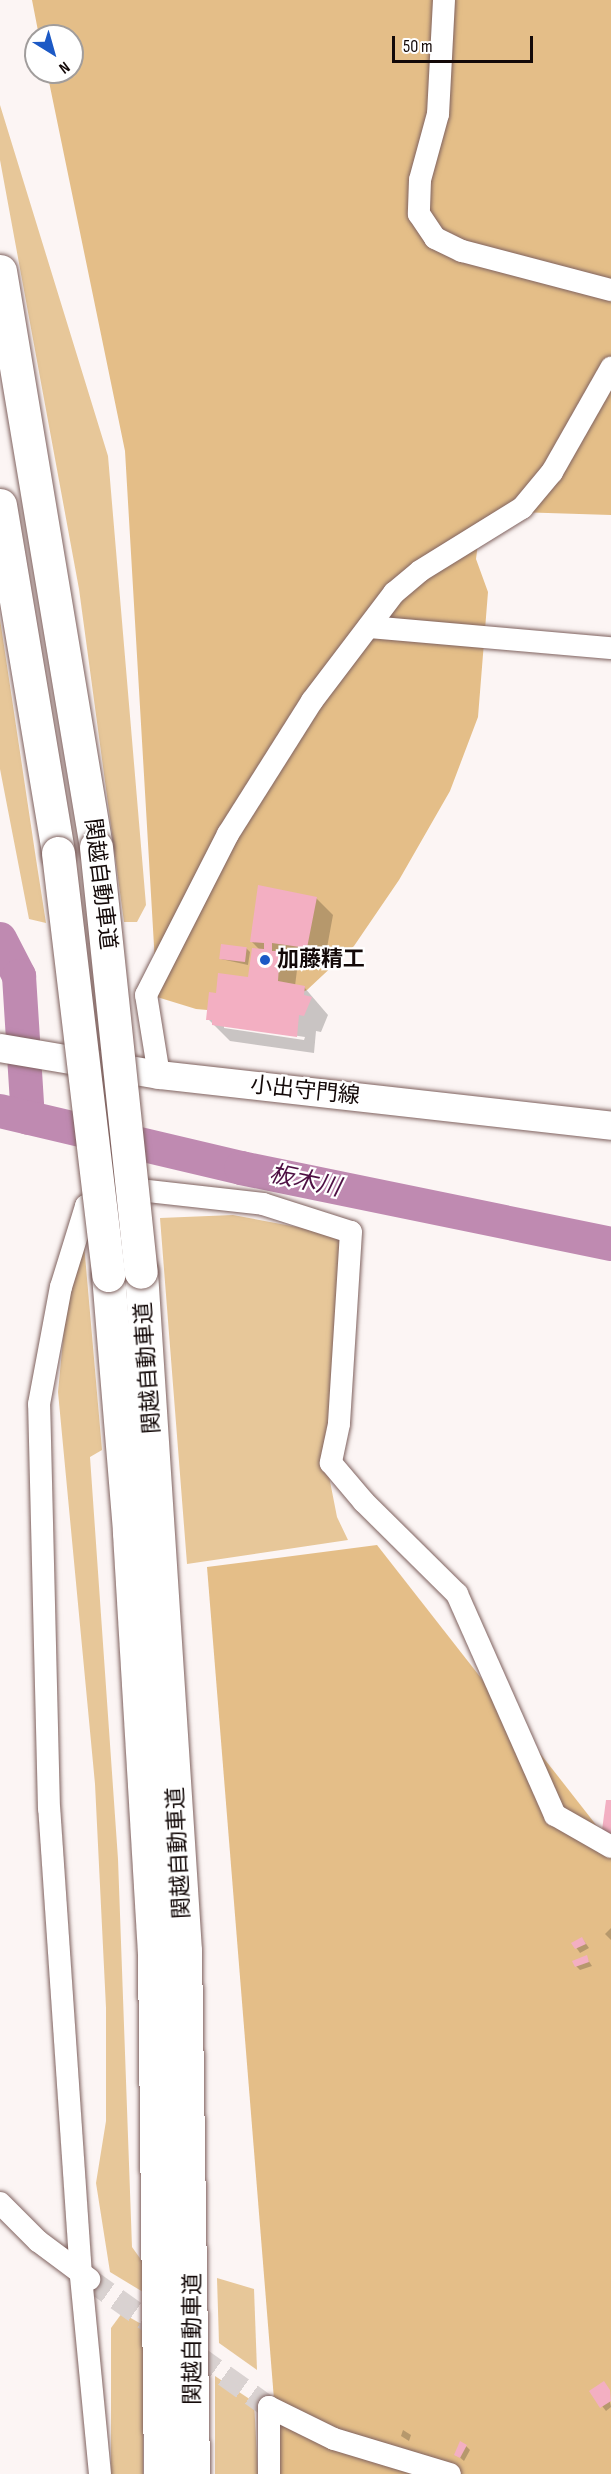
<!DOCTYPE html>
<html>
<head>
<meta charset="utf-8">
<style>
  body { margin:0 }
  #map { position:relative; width:611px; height:2474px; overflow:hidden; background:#fcf5f4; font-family:"Sofia Sans Condensed","Noto Sans JP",sans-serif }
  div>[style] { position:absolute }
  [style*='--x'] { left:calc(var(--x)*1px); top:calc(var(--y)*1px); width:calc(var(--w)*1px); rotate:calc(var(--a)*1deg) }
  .green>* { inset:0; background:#e7c799 }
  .forest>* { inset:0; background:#e4be88 }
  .shadow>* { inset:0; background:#0003 }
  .river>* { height:34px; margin:-17px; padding:0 17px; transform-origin:17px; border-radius:17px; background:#bf8ab1 }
  .building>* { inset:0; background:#f3afc2; transform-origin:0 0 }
  .minor-tunnel>* { height:22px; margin-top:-11px; transform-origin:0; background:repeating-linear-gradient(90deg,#d9d2d1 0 22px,transparent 0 33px) }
  .roads { filter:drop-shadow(0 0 2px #7f625f) drop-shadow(0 0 2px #7f625f) }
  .minor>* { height:22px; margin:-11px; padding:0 11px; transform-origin:11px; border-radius:11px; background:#fff }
  .major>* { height:28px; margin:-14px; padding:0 14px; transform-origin:14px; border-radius:14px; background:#fff }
  .highway>* { height:33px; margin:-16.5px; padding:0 16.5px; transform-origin:16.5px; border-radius:16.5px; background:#fff }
  .bridges { filter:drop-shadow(0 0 2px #7f625f) drop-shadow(0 0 2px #7f625f) }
  .highway-bridge>* { height:33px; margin:-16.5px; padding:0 16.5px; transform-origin:16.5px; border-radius:16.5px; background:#fff }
  .dots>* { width:16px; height:16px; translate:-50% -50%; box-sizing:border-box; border:3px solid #fff; border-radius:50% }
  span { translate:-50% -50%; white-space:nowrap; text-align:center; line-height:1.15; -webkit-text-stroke:4.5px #fff; paint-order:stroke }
  .street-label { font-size:22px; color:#130908 }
  .poi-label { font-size:22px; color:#130908; font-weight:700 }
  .left { translate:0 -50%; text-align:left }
  .water-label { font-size:24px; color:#4e0f43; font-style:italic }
  .north { position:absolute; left:24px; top:24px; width:60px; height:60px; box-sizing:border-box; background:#fff; border:2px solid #a19d9c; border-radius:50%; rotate:143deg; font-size:16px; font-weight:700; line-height:24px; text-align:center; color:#130908 }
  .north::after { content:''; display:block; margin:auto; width:21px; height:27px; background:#1c59c5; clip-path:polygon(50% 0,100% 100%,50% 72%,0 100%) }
  .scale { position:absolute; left:392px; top:36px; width:141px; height:27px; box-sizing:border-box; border:3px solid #130908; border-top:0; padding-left:8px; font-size:18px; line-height:21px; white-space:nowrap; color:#130908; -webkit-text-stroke:4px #fff; paint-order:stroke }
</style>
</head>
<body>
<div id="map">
  <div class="green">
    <i style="clip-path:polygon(0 105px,108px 456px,146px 905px,137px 922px,124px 922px,79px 589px,0 160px)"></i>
    <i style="clip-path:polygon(0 619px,36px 859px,46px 923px,29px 919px,0 769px)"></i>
    <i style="clip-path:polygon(233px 1215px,345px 1236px,327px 1466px,337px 1517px,348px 1540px,187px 1564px,160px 1218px)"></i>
    <i style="clip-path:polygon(84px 1244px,102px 1450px,90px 1457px,118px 1859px,132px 2247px,142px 2261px,143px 2292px,110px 2272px,96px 2183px,106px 2121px,106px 2008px,95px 1784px,58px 1392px,70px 1267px)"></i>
    <i style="clip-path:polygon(217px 2278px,254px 2289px,257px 2370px,219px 2343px)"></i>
    <i style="clip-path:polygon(122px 2313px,143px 2325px,143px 2474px,111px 2474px,111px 2328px)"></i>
    <i style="clip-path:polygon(215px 2376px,254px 2402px,258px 2474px,215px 2474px)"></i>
  </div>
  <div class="forest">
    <i style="clip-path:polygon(32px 0,611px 0,611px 515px,516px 512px,479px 535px,476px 559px,488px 592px,478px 717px,450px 791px,399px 880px,354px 946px,307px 990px,252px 1014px,196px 1009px,157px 997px,125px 451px,47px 72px,72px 72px,72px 36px,39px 36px)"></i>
    <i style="clip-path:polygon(377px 1545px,611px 1844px,611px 2474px,280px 2474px,207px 1567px)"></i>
  </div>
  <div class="shadow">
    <i style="clip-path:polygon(evenodd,316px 898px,333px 915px,324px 964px,289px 959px,289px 962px,297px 970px,295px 986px,304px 987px,328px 1015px,321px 1032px,316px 1031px,314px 1053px,230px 1041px,208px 1019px,218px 995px,249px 979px,260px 950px,252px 942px,316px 898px,224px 1025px,305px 1037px,304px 1040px,224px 1028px,224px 1025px)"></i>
    <i style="clip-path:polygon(246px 948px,250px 952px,248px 965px,221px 959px)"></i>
    <i style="clip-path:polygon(611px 1928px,611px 1940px,605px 1934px)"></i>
    <i style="clip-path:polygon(582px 1938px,589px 1948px,580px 1953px,573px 1943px)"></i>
    <i style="clip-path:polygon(586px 1957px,592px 1966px,580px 1970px,576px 1966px)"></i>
    <i style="clip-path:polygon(607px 2387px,611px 2407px,606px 2411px,591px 2392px)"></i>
    <i style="clip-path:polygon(403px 2430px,411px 2435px,409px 2441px,401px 2436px)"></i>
    <i style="clip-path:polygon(466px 2446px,470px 2450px,464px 2461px,456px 2454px)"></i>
  </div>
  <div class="river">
    <i style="--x:0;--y:939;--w:42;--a:62.8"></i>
    <i style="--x:19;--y:976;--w:142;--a:86.4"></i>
    <i style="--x:0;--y:1111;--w:248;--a:13.3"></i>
    <i style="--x:241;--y:1168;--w:378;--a:11.6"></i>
  </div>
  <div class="building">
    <i style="clip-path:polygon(258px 885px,317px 897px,307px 948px,272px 943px,272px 951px,280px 951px,278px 981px,305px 986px,304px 995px,312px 997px,304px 1016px,299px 1015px,297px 1037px,212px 1025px,212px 1020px,206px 1020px,209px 992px,216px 993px,218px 973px,248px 977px,252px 948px,264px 949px,264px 943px,250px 942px)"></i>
    <i style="left:221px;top:944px;width:26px;height:15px;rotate:7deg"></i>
    <i style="clip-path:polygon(606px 1800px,611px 1800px,611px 1839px,601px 1838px)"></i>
    <i style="clip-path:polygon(582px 1937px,586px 1944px,575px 1949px,571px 1943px)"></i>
    <i style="clip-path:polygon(587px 1955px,589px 1962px,575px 1967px,572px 1961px)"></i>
    <i style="clip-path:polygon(604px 2381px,610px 2390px,611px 2401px,600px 2408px,589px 2391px)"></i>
    <i style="clip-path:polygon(460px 2441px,467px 2445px,460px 2458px,454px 2455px)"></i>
  </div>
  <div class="minor-tunnel">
    <i style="--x:90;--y:2280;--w:219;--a:35.4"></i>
  </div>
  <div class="roads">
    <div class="minor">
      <i style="--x:444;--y:0;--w:114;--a:93"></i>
      <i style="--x:438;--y:114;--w:68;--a:105.3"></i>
      <i style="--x:420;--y:180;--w:34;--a:92"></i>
      <i style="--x:419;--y:214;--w:29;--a:56"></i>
      <i style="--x:435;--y:238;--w:30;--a:26"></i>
      <i style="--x:462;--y:251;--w:154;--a:14.7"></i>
      <i style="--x:369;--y:627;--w:243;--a:5"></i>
      <i style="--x:159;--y:1075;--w:81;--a:-99.2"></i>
      <i style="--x:146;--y:995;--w:181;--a:-63"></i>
      <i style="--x:228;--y:834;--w:157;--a:-57.7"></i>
      <i style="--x:312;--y:701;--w:136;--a:-52.8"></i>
      <i style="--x:394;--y:593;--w:34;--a:-40"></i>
      <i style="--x:420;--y:571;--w:120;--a:-31.7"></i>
      <i style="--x:522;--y:508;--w:47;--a:-50.2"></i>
      <i style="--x:552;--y:472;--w:120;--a:-60.4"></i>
      <i style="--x:0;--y:2203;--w:54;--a:45"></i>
      <i style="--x:38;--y:2241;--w:64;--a:36.7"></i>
      <i style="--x:100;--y:2474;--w:200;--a:-95.5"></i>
      <i style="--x:81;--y:2275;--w:467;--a:-93.9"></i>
      <i style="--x:49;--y:1809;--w:405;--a:-91.4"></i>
      <i style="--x:39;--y:1404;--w:119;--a:-79.4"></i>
      <i style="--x:61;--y:1287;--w:85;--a:-72.8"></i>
      <i style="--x:86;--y:1206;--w:55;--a:-16.8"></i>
      <i style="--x:139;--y:1190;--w:125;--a:6.4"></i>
      <i style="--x:263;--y:1204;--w:92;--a:17.7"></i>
      <i style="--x:351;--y:1232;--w:192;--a:93.6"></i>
      <i style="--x:339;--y:1424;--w:40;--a:102"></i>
      <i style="--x:331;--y:1463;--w:51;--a:49.8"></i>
      <i style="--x:364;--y:1502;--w:131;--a:44.7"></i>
      <i style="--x:457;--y:1594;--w:242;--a:66.1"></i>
      <i style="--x:555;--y:1815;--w:64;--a:29.7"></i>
      <i style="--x:269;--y:2474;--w:67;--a:-90"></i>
      <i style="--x:269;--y:2407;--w:72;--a:26.2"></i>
      <i style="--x:334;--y:2439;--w:121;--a:16.8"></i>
    </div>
    <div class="major">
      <i style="--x:0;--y:1048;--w:161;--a:9.6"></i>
      <i style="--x:159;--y:1075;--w:455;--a:6.4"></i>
    </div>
    <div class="highway">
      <i style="--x:0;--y:271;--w:584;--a:80.54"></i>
      <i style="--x:0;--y:505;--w:353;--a:80.5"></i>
      <i style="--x:141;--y:1272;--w:680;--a:86.29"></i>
      <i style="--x:185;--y:1951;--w:523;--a:89.12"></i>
      <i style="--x:108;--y:1275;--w:259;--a:85.3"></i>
      <i style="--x:129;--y:1533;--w:422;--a:86.6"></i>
      <i style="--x:154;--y:1954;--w:520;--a:89.34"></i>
    </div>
  </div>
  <div class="bridges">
    <div class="highway-bridge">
      <i style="--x:96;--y:847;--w:427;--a:84"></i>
      <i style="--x:58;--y:853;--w:425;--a:83.2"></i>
    </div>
  </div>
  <div class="dots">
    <i style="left:265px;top:960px;background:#1c59c5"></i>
  </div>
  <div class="street-label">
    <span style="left:100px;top:884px;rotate:83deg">関越自動車道</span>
    <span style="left:305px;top:1091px;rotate:6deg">小出守門線</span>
    <span style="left:148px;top:1368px;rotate:-94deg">関越自動車道</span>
    <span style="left:179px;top:1853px;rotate:-93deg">関越自動車道</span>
    <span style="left:193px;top:2339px;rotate:-90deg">関越自動車道</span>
  </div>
  <div class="poi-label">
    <span class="left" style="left:277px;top:960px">加藤精工</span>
  </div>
  <div class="water-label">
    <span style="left:305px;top:1181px;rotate:12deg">板木川</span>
  </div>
  <div class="north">N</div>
  <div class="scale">50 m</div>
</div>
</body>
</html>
